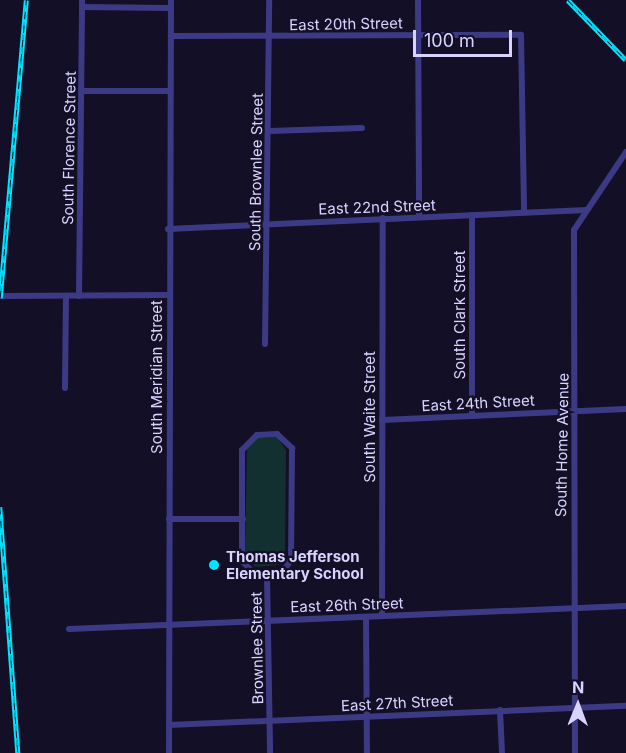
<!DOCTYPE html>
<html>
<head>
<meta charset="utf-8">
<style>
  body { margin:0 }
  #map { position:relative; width:626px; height:753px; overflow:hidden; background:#130f26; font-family:Inter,sans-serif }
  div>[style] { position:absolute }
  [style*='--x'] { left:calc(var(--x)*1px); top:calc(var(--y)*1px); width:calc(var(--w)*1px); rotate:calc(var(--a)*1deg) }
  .green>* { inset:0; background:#12302f }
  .minor>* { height:6px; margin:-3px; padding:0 3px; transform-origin:3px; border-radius:3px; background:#3d3a85 }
  .rail>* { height:4.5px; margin-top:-2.25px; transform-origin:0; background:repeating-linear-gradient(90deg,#130f26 0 7px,#00e5ff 0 14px); box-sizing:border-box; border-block:2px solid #00e5ff }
  .dots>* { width:16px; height:16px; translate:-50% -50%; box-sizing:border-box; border:3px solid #130f26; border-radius:50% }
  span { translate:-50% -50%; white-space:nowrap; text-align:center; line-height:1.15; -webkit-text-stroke:4.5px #130f26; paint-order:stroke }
  .street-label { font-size:15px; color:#d9d4ff }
  .poi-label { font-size:15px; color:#d9d4ff; font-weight:700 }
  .left { translate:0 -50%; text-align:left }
  .north { position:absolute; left:548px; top:675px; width:60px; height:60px; -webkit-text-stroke:4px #130f26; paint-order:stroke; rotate:1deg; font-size:16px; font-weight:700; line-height:24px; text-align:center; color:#d9d4ff }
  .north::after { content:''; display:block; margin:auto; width:21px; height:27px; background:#d9d4ff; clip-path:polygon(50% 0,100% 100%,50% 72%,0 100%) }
  .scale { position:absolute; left:413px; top:30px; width:99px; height:27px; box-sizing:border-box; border:3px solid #d9d4ff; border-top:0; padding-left:8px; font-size:18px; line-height:21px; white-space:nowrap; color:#d9d4ff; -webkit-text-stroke:4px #130f26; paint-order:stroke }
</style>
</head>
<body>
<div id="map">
  <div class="green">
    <i style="clip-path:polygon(277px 437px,286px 450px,285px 555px,278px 565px,255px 567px,245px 552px,247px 445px,255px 438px)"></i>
  </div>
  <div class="minor">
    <i style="--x:418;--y:0;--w:217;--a:89.7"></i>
    <i style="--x:82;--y:7;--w:89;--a:0.6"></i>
    <i style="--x:171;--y:36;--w:350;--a:-0.2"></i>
    <i style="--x:521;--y:35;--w:177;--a:89"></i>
    <i style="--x:83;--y:91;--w:86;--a:0"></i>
    <i style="--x:269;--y:131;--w:93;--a:-1.8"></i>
    <i style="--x:472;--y:215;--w:201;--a:90"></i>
    <i style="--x:168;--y:229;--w:419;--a:-2.6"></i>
    <i style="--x:0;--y:296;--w:169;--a:-0.3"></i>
    <i style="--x:79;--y:296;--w:296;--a:-89.4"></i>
    <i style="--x:265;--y:344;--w:344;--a:-89.3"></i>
    <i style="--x:65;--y:388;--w:92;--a:-89.4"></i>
    <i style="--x:382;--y:420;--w:244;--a:-2.6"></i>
    <i style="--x:277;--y:434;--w:21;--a:43"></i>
    <i style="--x:292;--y:448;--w:112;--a:90.5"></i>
    <i style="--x:291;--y:560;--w:12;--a:125"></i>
    <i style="--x:284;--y:570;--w:18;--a:164"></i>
    <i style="--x:267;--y:575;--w:16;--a:-165"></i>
    <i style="--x:252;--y:571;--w:14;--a:-135"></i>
    <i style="--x:242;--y:561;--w:111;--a:-90"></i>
    <i style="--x:242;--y:450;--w:21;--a:-45"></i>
    <i style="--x:257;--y:435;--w:20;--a:-3"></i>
    <i style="--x:169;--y:519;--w:74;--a:0"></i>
    <i style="--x:267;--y:575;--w:178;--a:89"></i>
    <i style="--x:382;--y:616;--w:398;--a:-89.9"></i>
    <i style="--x:366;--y:617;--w:136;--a:89.6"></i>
    <i style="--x:69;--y:629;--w:557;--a:-2.36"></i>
    <i style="--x:500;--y:710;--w:43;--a:87.3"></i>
    <i style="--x:169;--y:725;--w:457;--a:-2.4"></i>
    <i style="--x:169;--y:753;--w:753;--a:-89.85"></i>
    <i style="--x:575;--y:753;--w:523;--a:-90.11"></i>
    <i style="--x:574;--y:230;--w:94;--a:-56.3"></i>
  </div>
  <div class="rail">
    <i style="--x:568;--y:0;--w:83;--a:46"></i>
    <i style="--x:0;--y:298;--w:299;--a:-85"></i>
    <i style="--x:0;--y:507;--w:247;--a:85.8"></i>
  </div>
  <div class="dots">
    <i style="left:214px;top:565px;background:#00e5ff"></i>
  </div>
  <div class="street-label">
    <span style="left:346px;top:24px;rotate:-1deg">East 20th Street</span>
    <span style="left:69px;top:148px;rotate:-89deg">South Florence Street</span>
    <span style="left:256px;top:172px;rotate:-89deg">South Brownlee Street</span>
    <span style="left:377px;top:207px;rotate:-2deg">East 22nd Street</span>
    <span style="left:460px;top:315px;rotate:-90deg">South Clark Street</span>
    <span style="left:157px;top:377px;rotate:-90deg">South Meridian Street</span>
    <span style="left:478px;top:403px;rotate:-3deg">East 24th Street</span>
    <span style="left:370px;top:417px;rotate:-90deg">South Waite Street</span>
    <span style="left:562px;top:445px;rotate:-89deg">South Home Avenue</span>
    <span style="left:347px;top:605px;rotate:-2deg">East 26th Street</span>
    <span style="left:257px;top:648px;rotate:-91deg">Brownlee Street</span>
    <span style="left:397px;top:703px;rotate:-3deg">East 27th Street</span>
  </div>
  <div class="poi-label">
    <span class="left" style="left:226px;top:565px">Thomas Jefferson<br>Elementary School</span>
  </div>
  <div class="north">N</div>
  <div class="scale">100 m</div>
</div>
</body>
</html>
